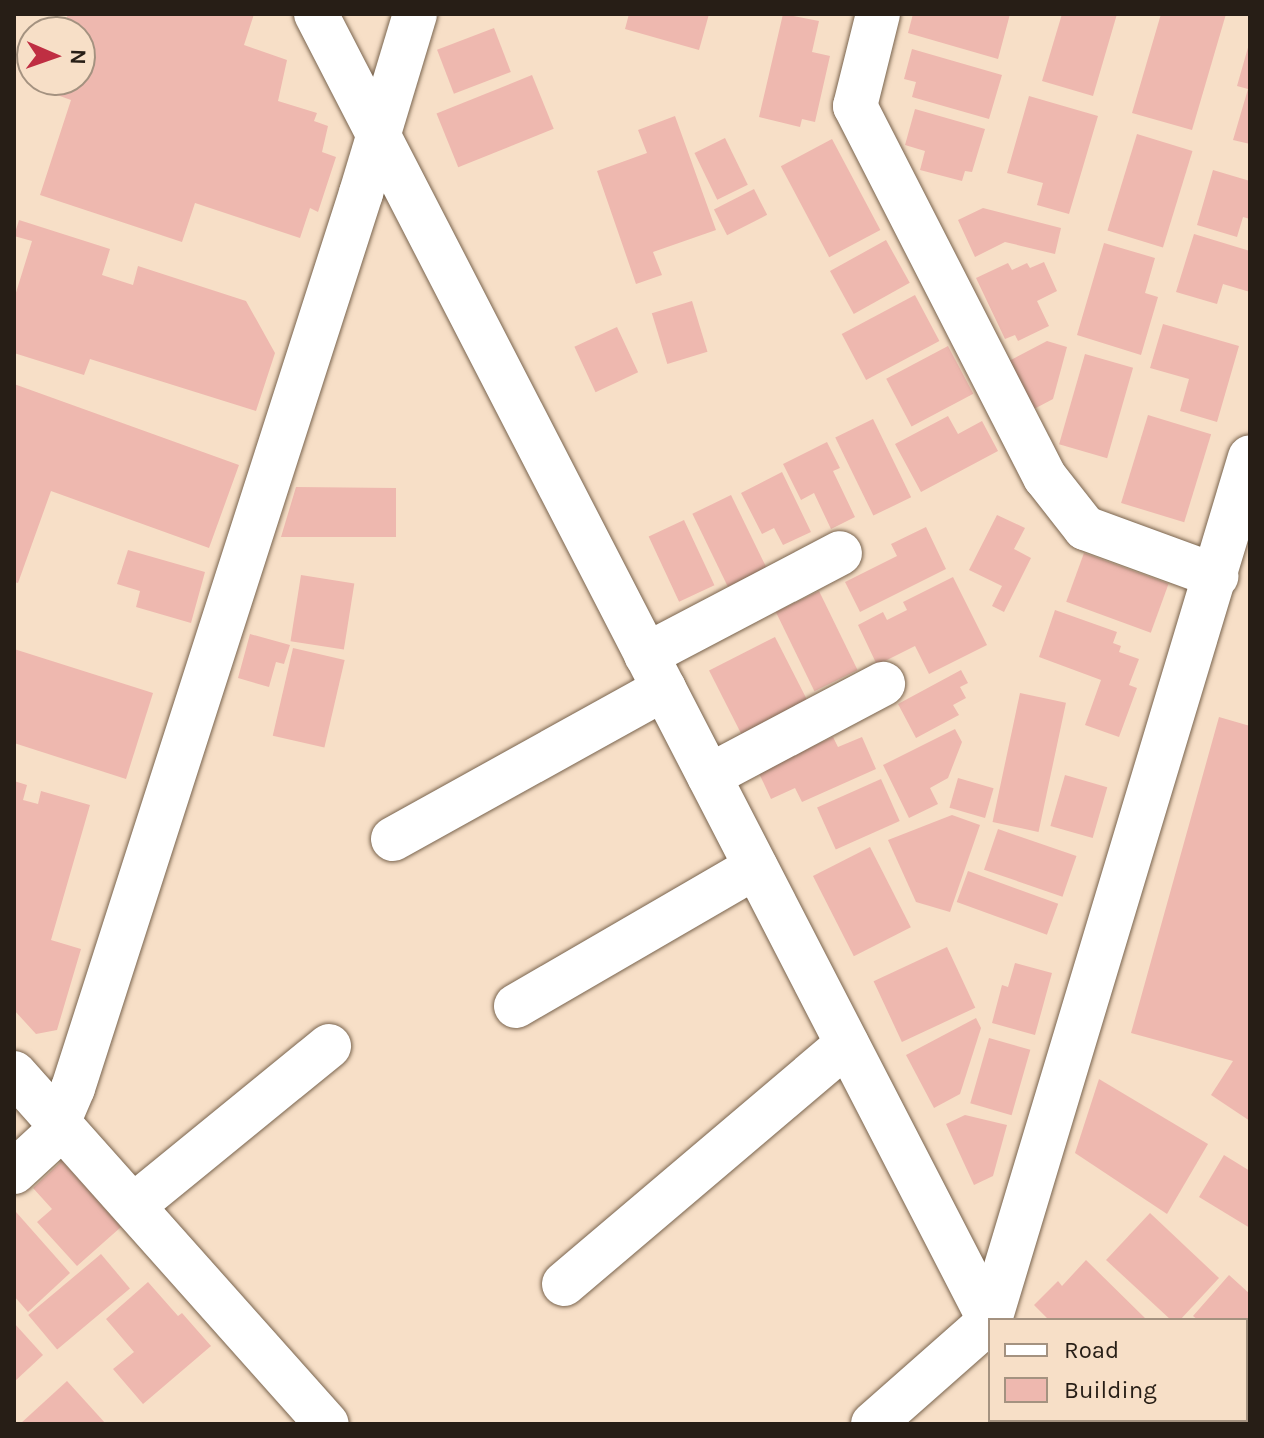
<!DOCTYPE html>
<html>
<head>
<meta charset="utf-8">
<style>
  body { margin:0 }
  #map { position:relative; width:1264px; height:1438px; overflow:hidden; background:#f7dfc7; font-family:Karla,sans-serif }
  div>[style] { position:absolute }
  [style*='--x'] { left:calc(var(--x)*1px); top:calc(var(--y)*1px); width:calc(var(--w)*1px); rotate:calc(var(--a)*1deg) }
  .building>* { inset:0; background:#eeb8af; transform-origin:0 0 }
  .roads { filter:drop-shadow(0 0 2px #79644e) drop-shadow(0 0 2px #79644e) }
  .minor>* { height:44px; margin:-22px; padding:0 22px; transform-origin:22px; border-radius:22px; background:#fff }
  span { translate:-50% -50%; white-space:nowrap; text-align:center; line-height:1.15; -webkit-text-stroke:8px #f7dfc7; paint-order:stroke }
  .frame { position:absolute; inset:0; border:16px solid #271e16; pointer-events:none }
  .legend { position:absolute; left:988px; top:1318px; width:260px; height:104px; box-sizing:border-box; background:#f7dfc7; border:2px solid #a49280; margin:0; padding:10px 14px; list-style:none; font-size:24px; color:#271e16 }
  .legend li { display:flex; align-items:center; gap:16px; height:40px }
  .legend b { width:40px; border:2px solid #a49280 }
  .north { position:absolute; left:16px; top:16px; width:80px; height:80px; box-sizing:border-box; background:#f7dfc7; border:2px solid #a49280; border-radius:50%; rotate:92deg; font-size:22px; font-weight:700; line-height:32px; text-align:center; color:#271e16 }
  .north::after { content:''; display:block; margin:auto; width:28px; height:36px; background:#bf2e42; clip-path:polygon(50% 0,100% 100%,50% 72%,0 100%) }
</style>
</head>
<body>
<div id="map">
  <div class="building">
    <i style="clip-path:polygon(68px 14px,254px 14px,244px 45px,287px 60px,278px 101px,317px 113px,314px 121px,328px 126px,322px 152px,336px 157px,318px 212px,310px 208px,300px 238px,195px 203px,182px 242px,40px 195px,71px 100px,43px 90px,46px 80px,80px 80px,80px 32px,62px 32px)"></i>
    <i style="clip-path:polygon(629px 14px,709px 14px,699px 50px,625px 29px)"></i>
    <i style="clip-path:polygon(783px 14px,819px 21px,812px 52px,830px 56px,815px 122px,802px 119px,800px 127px,759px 117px)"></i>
    <i style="clip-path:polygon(913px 14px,1010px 14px,998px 59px,908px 33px)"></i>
    <i style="clip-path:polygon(1062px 14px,1117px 14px,1093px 96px,1042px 81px)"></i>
    <i style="clip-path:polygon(1161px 14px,1226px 14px,1192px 130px,1132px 113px)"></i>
    <i style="left:494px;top:28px;width:47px;height:61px;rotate:69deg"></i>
    <i style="clip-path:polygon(1249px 44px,1250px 44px,1250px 144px,1233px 140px,1248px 89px,1237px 86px)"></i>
    <i style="clip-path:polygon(912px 49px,1002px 75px,989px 119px,912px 97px,916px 82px,904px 79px)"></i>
    <i style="left:532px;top:75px;width:58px;height:103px;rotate:68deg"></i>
    <i style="clip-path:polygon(1029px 96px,1098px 116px,1069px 214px,1037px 205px,1043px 183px,1007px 173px)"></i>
    <i style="clip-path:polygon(915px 109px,985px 129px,972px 172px,965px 171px,962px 181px,920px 170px,925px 151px,905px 145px)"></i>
    <i style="clip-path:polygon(675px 116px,716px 230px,653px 252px,662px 275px,636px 284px,597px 171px,647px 153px,638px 130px)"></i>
    <i style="left:1137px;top:134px;width:58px;height:101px;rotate:17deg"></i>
    <i style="left:725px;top:138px;width:52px;height:34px;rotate:64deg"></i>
    <i style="left:832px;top:139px;width:103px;height:58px;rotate:62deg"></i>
    <i style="clip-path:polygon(1213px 170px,1250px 181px,1250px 219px,1243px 217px,1237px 237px,1197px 225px)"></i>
    <i style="left:754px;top:189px;width:29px;height:45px;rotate:63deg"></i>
    <i style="clip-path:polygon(983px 208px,1061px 228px,1055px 254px,1005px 242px,975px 257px,958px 220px)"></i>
    <i style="clip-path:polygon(19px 220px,110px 249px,102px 275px,133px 285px,138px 266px,246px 301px,275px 353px,256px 411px,90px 359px,84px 375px,14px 353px,14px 299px,32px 241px,14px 236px)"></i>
    <i style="clip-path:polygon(1194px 234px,1250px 251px,1250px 292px,1223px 284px,1217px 304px,1176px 292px)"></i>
    <i style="left:886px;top:240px;width:49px;height:64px;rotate:61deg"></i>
    <i style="clip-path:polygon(1104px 243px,1155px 258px,1145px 293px,1158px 297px,1141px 355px,1077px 335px)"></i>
    <i style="clip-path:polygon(1044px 262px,1057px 291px,1037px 301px,1049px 326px,1018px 341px,1015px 335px,1005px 339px,976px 278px,1008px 263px,1012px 270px,1027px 263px,1030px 268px)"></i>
    <i style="left:915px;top:295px;width:52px;height:83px;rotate:62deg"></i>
    <i style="left:692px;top:301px;width:53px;height:42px;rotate:73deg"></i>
    <i style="clip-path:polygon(1163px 324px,1239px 346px,1217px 422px,1180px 411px,1189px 379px,1150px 368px)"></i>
    <i style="left:617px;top:327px;width:50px;height:47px;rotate:65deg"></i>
    <i style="clip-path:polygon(1047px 341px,1067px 347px,1053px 399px,1034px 409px,1009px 361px)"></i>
    <i style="left:948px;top:346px;width:54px;height:70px;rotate:62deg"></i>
    <i style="left:1085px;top:354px;width:50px;height:94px;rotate:16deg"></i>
    <i style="clip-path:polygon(14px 384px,239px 465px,209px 548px,51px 491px,18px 583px,14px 582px)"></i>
    <i style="left:1148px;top:415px;width:66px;height:92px;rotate:17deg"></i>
    <i style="clip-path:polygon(948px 416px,958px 434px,982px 421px,998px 451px,921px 492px,895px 444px)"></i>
    <i style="left:873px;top:419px;width:87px;height:42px;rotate:64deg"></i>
    <i style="clip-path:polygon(827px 442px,840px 468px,833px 471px,855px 517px,831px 529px,814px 493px,801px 500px,783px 464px)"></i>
    <i style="clip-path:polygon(782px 472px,811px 532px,783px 545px,774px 528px,762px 534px,741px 493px)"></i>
    <i style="clip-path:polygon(296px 487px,396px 488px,396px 537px,281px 537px)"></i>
    <i style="left:731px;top:495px;width:81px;height:43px;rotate:64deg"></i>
    <i style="clip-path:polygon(997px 515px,1025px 528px,1014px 549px,1031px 558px,1004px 612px,992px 606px,1002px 586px,969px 570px)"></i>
    <i style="left:684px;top:520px;width:72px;height:39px;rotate:65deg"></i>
    <i style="clip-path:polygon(926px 527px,946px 569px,860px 612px,845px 582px,897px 556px,891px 544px)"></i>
    <i style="clip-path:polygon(128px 550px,205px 572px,191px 623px,136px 607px,140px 591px,117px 584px)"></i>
    <i style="left:1084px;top:553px;width:90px;height:52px;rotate:20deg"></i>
    <i style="left:301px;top:575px;width:54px;height:67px;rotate:9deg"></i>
    <i style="clip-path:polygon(953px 577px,987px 645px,929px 674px,915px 646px,877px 665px,858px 625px,883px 612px,887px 620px,907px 610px,903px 602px)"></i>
    <i style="left:819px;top:591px;width:88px;height:48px;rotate:64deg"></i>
    <i style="clip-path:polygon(1055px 610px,1117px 632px,1113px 643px,1121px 646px,1119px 652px,1139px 659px,1129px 685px,1137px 688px,1119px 737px,1085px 725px,1101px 680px,1039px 657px)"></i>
    <i style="clip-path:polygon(250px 634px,290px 645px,284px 664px,276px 662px,269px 687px,238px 678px)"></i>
    <i style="left:775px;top:637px;width:73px;height:74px;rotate:63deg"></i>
    <i style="left:293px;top:648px;width:53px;height:90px;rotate:13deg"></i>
    <i style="clip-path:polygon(14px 649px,153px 693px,126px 779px,14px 743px)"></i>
    <i style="clip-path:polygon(961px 670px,968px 683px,960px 687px,966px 698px,953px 705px,959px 715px,916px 738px,898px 704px)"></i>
    <i style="left:1020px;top:693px;width:47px;height:132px;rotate:12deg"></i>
    <i style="clip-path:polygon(1219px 717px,1250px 726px,1250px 1121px,1211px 1095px,1233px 1061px,1131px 1033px)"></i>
    <i style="clip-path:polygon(955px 729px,962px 742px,948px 778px,930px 788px,938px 804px,909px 818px,883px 765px)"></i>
    <i style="clip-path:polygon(833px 737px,838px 747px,862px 737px,876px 769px,802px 802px,795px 788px,771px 799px,758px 771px)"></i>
    <i style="left:1065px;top:775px;width:44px;height:53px;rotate:16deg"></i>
    <i style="left:958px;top:778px;width:37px;height:31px;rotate:16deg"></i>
    <i style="left:881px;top:779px;width:46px;height:70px;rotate:66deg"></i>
    <i style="clip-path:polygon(14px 781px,27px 785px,23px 800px,38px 804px,41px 791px,90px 805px,51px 940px,81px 949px,57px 1030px,36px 1034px,14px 1010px)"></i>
    <i style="clip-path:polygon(952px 815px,980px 825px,950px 912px,916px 902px,888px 840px)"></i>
    <i style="left:998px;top:829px;width:83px;height:43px;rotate:19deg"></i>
    <i style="left:870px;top:847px;width:90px;height:64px;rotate:63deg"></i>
    <i style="left:968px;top:871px;width:96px;height:33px;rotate:20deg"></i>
    <i style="left:947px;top:947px;width:67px;height:81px;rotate:65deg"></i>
    <i style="clip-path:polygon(1015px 963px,1052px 973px,1035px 1035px,992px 1023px,1002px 985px,1008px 987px)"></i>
    <i style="clip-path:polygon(976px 1018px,981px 1028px,960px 1094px,934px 1108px,906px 1055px)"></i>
    <i style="left:989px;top:1038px;width:43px;height:68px;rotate:16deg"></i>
    <i style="clip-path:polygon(1099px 1079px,1208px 1144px,1167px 1214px,1075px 1153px)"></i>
    <i style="clip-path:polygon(965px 1115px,1007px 1125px,993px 1176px,974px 1185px,946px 1124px)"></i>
    <i style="clip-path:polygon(1224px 1155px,1250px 1171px,1250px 1228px,1199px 1197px)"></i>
    <i style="clip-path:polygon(62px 1161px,121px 1227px,77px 1266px,37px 1222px,52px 1209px,33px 1188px)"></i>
    <i style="clip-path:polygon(16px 1212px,70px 1273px,28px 1312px,14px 1296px)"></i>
    <i style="clip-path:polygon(1150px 1213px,1219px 1278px,1180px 1320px,1171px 1320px,1106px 1260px)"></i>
    <i style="left:101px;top:1254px;width:45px;height:95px;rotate:50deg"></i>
    <i style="clip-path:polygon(1086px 1260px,1147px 1320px,1049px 1320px,1034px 1305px,1058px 1281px,1062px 1286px)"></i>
    <i style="clip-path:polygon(1229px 1275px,1250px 1294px,1250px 1366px,1246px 1363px,1246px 1320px,1198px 1320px,1193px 1316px)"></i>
    <i style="clip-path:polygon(148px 1282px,178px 1316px,182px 1313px,211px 1346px,143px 1404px,113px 1369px,134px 1352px,106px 1319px)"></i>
    <i style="clip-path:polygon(14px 1323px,43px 1355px,14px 1382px)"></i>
    <i style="clip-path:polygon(67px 1381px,106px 1424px,20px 1424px)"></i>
    <i style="clip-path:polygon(1246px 1400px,1250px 1404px,1250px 1424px,1198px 1424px,1202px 1420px,1246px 1420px)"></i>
  </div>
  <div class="roads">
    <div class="minor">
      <i style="--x:316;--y:14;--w:1471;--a:62.72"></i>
      <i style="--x:878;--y:14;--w:95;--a:104"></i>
      <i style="--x:855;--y:106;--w:417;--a:62.9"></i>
      <i style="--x:1045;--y:477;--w:65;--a:51.9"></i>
      <i style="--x:1085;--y:528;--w:140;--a:20.1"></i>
      <i style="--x:646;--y:655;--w:219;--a:-27.7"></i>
      <i style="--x:709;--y:776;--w:197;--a:-27.9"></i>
      <i style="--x:393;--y:839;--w:310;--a:-29"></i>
      <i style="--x:516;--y:1006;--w:277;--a:-30.1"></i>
      <i style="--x:14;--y:1073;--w:470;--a:48.3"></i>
      <i style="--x:14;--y:1172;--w:52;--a:-42.6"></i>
      <i style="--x:52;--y:1137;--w:53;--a:-66.8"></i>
      <i style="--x:73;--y:1088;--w:940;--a:-72.16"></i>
      <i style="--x:361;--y:193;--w:187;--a:-73.2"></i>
      <i style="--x:133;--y:1206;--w:253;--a:-39.2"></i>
      <i style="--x:564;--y:1284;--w:371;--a:-40.3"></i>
      <i style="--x:990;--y:1320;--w:901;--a:-73.23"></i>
      <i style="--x:1041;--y:1420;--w:4;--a:63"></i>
      <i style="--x:873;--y:1424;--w:156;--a:-41.4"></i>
    </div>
  </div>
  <div class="frame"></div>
  <ul class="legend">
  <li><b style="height:10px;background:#fff"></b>Road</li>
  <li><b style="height:22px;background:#eeb8af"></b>Building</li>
  </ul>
  <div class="north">N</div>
</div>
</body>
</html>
